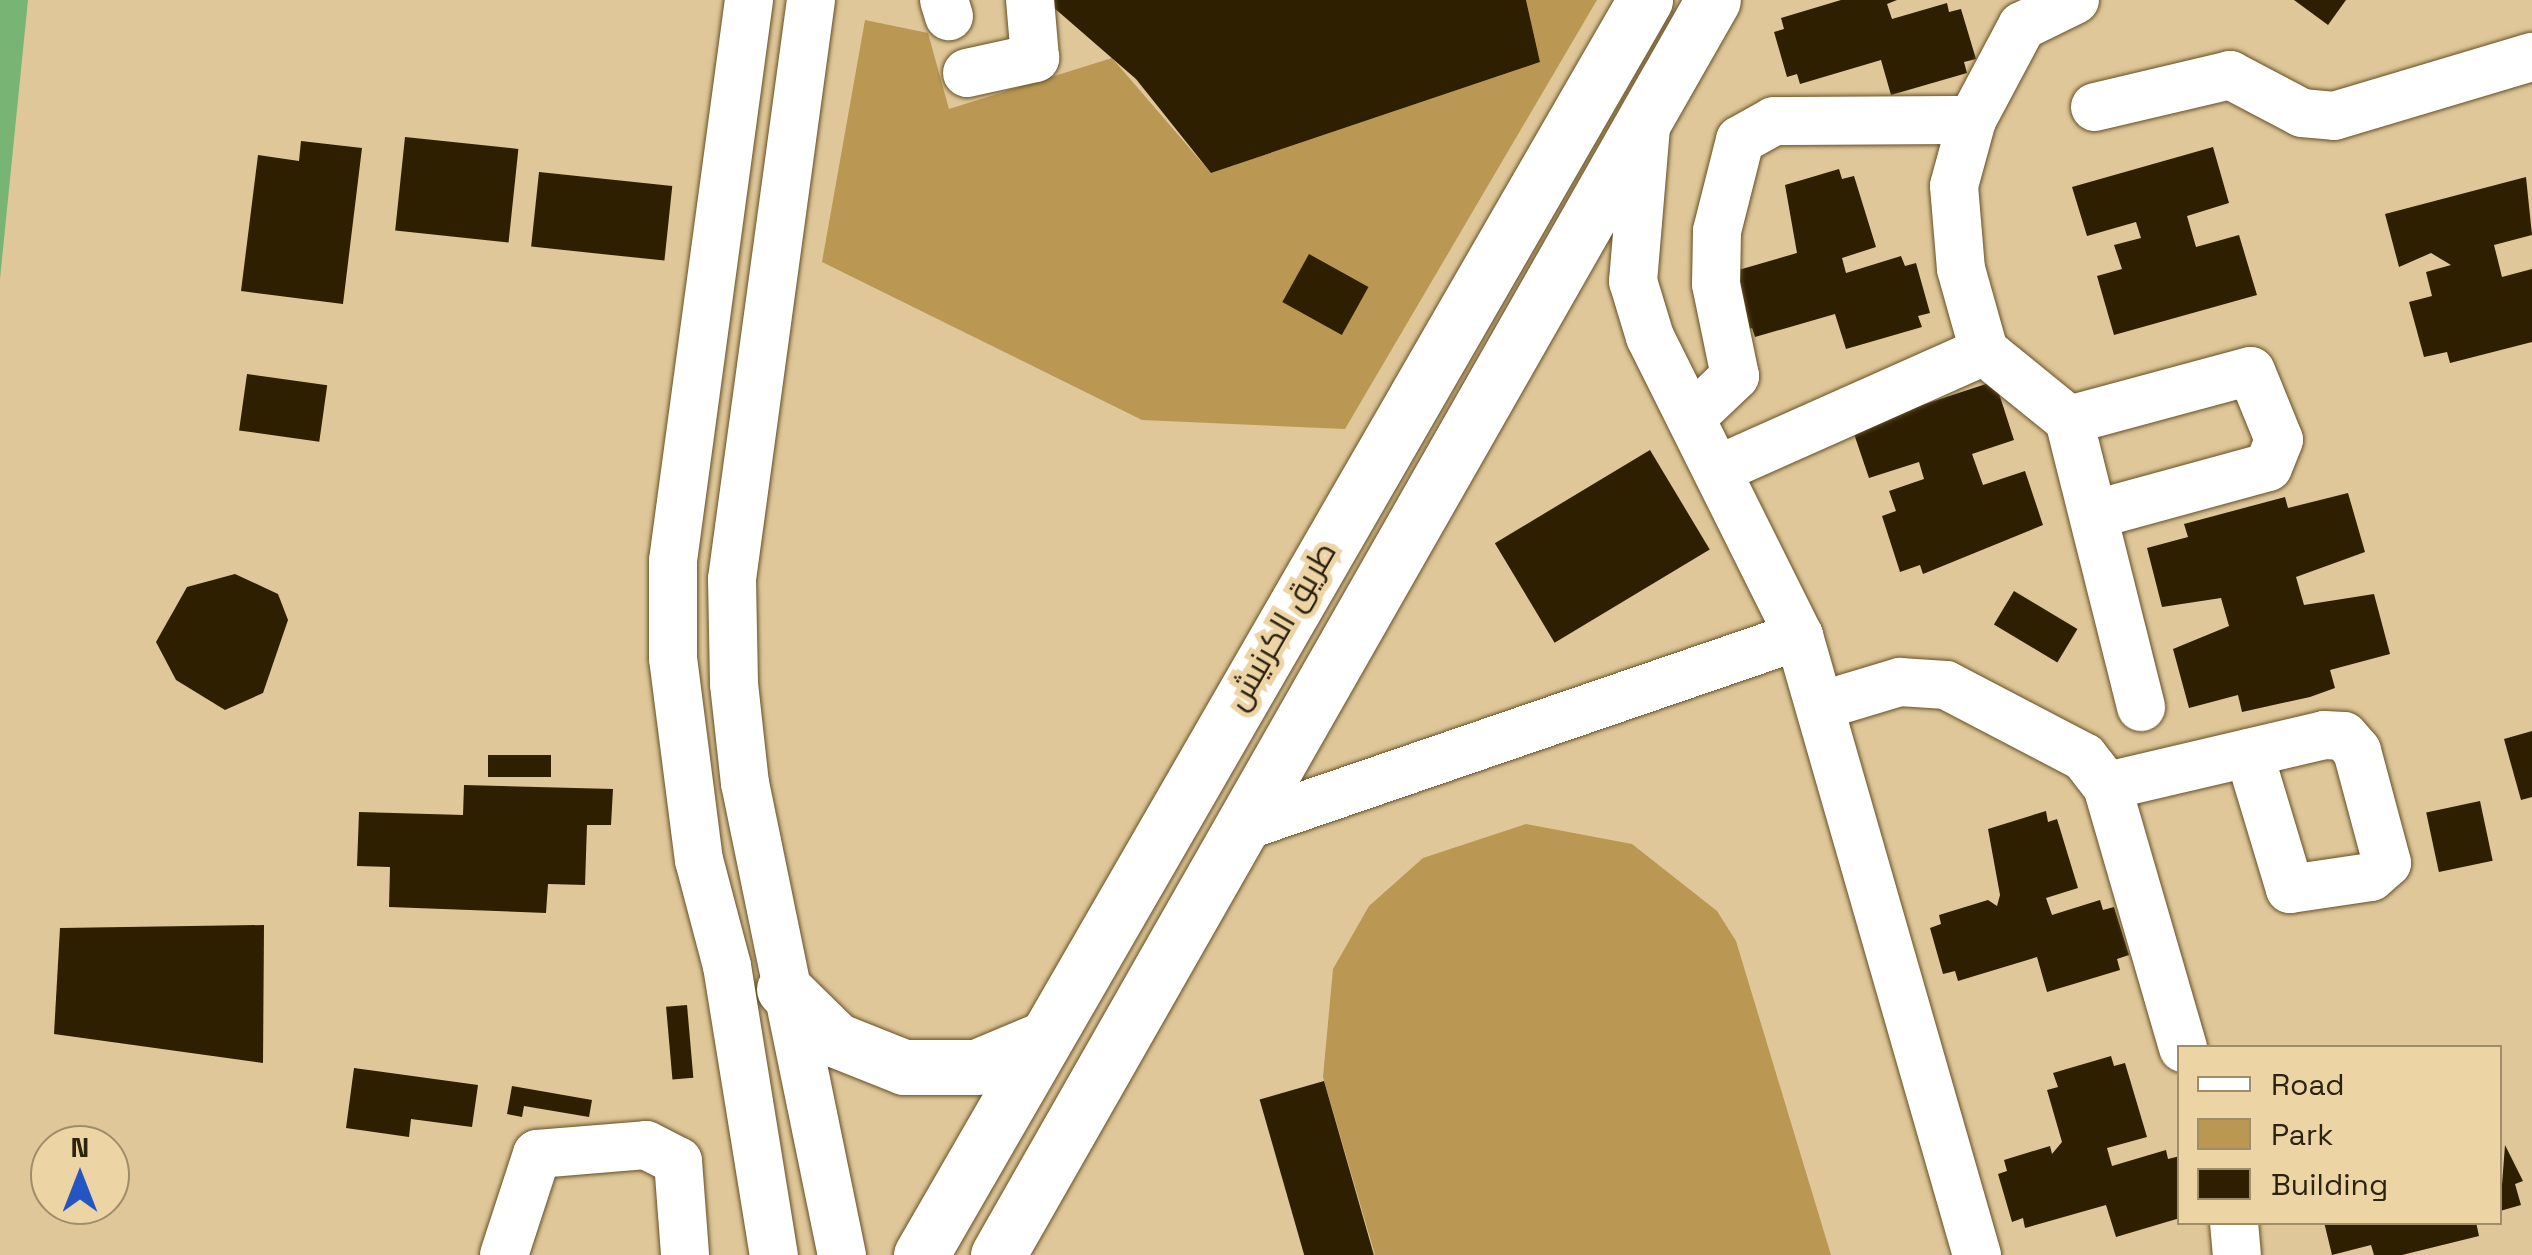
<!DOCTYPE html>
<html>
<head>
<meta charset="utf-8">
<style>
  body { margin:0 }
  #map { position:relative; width:2532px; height:1255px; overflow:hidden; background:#dfc799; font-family:"Space Grotesk",Cairo,sans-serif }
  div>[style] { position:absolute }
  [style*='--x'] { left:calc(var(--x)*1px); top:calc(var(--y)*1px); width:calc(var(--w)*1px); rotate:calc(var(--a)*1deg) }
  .green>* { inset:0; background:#ba9853 }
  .water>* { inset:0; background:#78b575 }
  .building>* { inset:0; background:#2e1f00; transform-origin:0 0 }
  .roads { filter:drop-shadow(0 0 2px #655025) drop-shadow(0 0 2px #655025) }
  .minor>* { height:48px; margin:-24px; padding:0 24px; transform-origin:24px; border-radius:24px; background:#fff }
  .highway>* { height:55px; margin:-27.5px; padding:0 27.5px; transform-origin:27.5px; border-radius:27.5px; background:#fff }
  span { translate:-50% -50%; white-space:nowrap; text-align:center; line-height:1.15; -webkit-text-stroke:10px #ecd4a5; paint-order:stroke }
  .street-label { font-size:32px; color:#2b2210 }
  .legend { position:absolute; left:2177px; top:1045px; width:325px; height:180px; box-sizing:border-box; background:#ecd4a5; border:2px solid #9f8d69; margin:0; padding:12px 18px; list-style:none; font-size:30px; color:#2b2210 }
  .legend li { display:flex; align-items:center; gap:20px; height:50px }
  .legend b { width:50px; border:2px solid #9f8d69 }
  .north { position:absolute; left:30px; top:1125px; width:100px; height:100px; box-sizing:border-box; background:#ecd4a5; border:2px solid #9f8d69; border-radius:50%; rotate:0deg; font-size:28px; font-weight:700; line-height:40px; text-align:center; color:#2b2210 }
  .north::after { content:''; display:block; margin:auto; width:35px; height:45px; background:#2555c3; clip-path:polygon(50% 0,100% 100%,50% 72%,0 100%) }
</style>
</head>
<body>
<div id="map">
  <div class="green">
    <i style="clip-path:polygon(1526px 0,1597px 0,1345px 429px,1142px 420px,822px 262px,865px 20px,928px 33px,949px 109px,1112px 58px,1211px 173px,1540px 62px)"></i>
    <i style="clip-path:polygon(1526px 824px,1632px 844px,1717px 911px,1736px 941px,1831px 1255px,1375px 1255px,1323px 1077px,1333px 969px,1369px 906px,1423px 858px)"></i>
  </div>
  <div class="water">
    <i style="clip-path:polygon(0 0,28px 0,0 279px)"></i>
  </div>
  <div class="building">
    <i style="clip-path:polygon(1045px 0,1526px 0,1540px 62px,1211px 173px,1136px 79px)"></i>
    <i style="clip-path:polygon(1841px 0,1897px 0,1887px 4px,1892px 19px,1947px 3px,1949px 12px,1961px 9px,1976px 59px,1964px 62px,1967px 73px,1891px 95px,1881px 60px,1800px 84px,1797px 74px,1787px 77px,1774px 32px,1784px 29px,1781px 18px)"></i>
    <i style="clip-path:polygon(2294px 0,2346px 0,2328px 25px)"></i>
    <i style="left:405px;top:137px;width:114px;height:94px;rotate:6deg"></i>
    <i style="clip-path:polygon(301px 141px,362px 148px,343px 304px,241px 291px,258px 155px,299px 161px)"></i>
    <i style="clip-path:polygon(2213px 147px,2229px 203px,2187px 216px,2196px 247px,2239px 235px,2257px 295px,2114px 335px,2097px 276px,2122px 269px,2114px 245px,2141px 238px,2136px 222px,2087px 236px,2072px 187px)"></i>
    <i style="clip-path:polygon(1839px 169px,1842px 179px,1854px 176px,1876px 247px,1842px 258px,1846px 273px,1901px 256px,1905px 266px,1916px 263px,1930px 313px,1918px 316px,1922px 327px,1846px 349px,1835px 314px,1755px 337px,1752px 328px,1742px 331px,1735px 271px,1797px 253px,1785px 185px)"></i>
    <i style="left:539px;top:172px;width:134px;height:75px;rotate:6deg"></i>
    <i style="clip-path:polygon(2526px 177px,2532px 235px,2494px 245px,2502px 277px,2532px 269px,2532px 342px,2450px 363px,2447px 352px,2424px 357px,2409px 302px,2432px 296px,2426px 272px,2451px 265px,2431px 253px,2399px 267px,2385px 214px)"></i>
    <i style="left:1309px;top:254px;width:68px;height:55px;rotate:29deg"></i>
    <i style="left:247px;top:374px;width:81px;height:57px;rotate:8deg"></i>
    <i style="clip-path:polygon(1995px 381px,2014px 440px,1972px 454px,1983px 485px,2025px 471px,2043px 525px,1923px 574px,1920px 565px,1900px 572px,1882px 516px,1896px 511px,1889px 491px,1924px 479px,1919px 462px,1869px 478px,1852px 428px)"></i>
    <i style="left:1650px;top:450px;width:116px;height:181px;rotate:59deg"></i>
    <i style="clip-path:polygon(2348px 493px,2365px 552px,2296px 577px,2304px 605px,2374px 594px,2390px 654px,2330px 670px,2335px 688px,2310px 697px,2242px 712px,2238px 695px,2189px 708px,2173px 649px,2229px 626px,2221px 598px,2162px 607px,2147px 548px,2188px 537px,2184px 524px,2285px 497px,2288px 508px)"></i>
    <i style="clip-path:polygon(235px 574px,278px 594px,288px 620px,263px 693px,225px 710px,176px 680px,156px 642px,187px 587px)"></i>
    <i style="left:2014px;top:591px;width:74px;height:39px;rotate:31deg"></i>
    <i style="clip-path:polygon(2532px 731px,2532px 797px,2521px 800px,2504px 739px)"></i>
    <i style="left:488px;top:755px;width:63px;height:22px"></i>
    <i style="clip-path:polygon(464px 785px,613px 789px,611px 825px,587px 825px,585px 885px,548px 884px,546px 913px,389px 907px,390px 867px,357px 866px,359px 812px,463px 815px)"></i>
    <i style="left:2480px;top:801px;width:61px;height:55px;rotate:78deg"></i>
    <i style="clip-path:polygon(2046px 811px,2048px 822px,2057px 819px,2078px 888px,2046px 898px,2052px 915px,2100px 900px,2103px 910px,2114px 907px,2129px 955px,2117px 959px,2120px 970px,2047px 992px,2037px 957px,1958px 981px,1955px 971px,1943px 974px,1930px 928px,1941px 924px,1939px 915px,1988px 900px,1997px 906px,2000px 895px,1988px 829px)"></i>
    <i style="clip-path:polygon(264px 925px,263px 1063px,54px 1034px,60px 928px)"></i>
    <i style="left:687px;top:1005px;width:73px;height:21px;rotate:85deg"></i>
    <i style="clip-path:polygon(2111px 1056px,2114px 1066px,2125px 1063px,2147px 1137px,2107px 1148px,2112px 1166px,2166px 1150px,2168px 1159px,2180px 1156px,2180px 1218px,2116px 1237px,2106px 1205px,2025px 1228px,2023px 1218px,2012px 1222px,1998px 1174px,2007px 1171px,2004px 1160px,2050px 1146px,2052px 1154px,2062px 1142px,2047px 1090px,2058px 1087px,2053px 1073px)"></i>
    <i style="clip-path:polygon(354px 1068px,478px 1085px,472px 1127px,411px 1119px,409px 1137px,346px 1128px)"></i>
    <i style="left:1324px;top:1081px;width:181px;height:67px;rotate:74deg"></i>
    <i style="clip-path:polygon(512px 1086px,592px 1100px,589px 1117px,524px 1106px,522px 1117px,507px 1114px)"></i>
    <i style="clip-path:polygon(2505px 1145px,2523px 1181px,2515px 1184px,2521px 1205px,2500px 1211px)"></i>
    <i style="clip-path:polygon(2324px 1222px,2476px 1222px,2479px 1236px,2402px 1255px,2374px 1255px,2371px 1245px,2332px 1255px)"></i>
  </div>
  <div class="roads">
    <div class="minor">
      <i style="--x:749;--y:0;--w:566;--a:97.72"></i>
      <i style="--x:673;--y:561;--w:97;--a:90"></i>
      <i style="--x:673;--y:658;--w:204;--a:82.7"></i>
      <i style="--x:699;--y:860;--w:110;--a:75.2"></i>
      <i style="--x:727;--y:966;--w:293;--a:80.8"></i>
      <i style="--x:811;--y:0;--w:584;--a:97.77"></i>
      <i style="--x:732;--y:579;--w:105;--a:88.9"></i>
      <i style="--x:734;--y:684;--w:100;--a:83.7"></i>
      <i style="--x:745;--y:783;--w:482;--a:78.4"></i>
      <i style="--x:944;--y:0;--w:17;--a:73"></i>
      <i style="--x:2075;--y:0;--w:59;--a:153.9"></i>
      <i style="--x:2022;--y:26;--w:106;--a:118"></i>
      <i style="--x:1972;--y:120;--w:68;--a:105.3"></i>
      <i style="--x:1954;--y:186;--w:83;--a:85.2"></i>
      <i style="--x:1961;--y:269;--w:85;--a:74.3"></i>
      <i style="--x:1984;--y:351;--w:109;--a:39.1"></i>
      <i style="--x:2069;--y:420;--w:296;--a:75.9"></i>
      <i style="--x:967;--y:73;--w:70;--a:-12.4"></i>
      <i style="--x:1035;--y:58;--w:58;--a:-94.9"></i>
      <i style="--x:2095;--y:107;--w:139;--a:-13.3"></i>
      <i style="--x:2230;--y:75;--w:81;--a:27.8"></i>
      <i style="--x:2302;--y:113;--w:32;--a:5"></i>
      <i style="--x:2334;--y:116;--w:207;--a:-16.6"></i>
      <i style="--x:1646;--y:127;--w:155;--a:94.8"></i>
      <i style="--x:1633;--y:281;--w:59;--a:73.1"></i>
      <i style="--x:1650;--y:337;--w:334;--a:63.5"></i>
      <i style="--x:1799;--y:636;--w:644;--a:73.96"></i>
      <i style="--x:1691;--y:418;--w:61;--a:-43.7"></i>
      <i style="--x:1735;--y:376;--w:94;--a:-101.7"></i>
      <i style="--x:1716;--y:284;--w:53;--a:-88.9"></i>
      <i style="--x:1717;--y:231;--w:94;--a:-75.8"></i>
      <i style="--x:1740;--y:140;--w:39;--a:-29"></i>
      <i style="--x:1774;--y:121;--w:198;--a:-0.3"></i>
      <i style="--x:2069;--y:420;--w:188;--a:-15.1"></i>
      <i style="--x:2251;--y:371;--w:74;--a:67.9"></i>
      <i style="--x:2279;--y:440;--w:29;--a:112"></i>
      <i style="--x:2268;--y:467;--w:181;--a:164.7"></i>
      <i style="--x:1717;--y:470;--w:292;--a:-24"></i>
      <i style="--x:1820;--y:706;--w:84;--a:-16.7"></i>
      <i style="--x:1900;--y:682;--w:46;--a:3.7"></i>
      <i style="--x:1946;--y:685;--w:156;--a:27.6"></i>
      <i style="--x:2084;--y:757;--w:37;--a:52"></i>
      <i style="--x:2107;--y:786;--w:273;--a:73.8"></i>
      <i style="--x:2107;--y:786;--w:223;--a:-13.2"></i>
      <i style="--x:2324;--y:735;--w:20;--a:3"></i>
      <i style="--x:2344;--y:736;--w:20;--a:49"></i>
      <i style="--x:2357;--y:751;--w:116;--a:75"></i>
      <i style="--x:2387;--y:863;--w:21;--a:139"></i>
      <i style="--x:2371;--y:877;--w:82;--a:171.6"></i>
      <i style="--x:2290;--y:889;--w:142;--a:-106.8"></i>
      <i style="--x:1242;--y:827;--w:589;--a:-18.93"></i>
      <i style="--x:2234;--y:1222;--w:33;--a:85"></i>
      <i style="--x:504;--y:1255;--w:106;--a:-71.9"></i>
      <i style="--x:537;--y:1154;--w:109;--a:-4.7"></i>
      <i style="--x:646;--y:1145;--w:36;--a:27"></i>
      <i style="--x:678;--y:1161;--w:94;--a:85.7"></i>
    </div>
    <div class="highway">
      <i style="--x:784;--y:989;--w:73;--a:44.4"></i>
      <i style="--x:836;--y:1040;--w:73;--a:21.7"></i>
      <i style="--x:904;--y:1067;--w:72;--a:0"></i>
      <i style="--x:976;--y:1067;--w:73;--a:-22.7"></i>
      <i style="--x:921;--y:1255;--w:1449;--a:-60.02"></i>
      <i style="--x:998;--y:1255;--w:1444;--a:-60.33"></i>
    </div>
  </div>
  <div class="street-label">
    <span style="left:1281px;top:626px;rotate:-60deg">طريق الكرنيش</span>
  </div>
  <ul class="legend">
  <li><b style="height:12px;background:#fff"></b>Road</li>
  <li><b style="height:28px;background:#ba9853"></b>Park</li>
  <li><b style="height:28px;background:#2e1f00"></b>Building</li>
  </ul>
  <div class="north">N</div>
</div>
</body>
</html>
